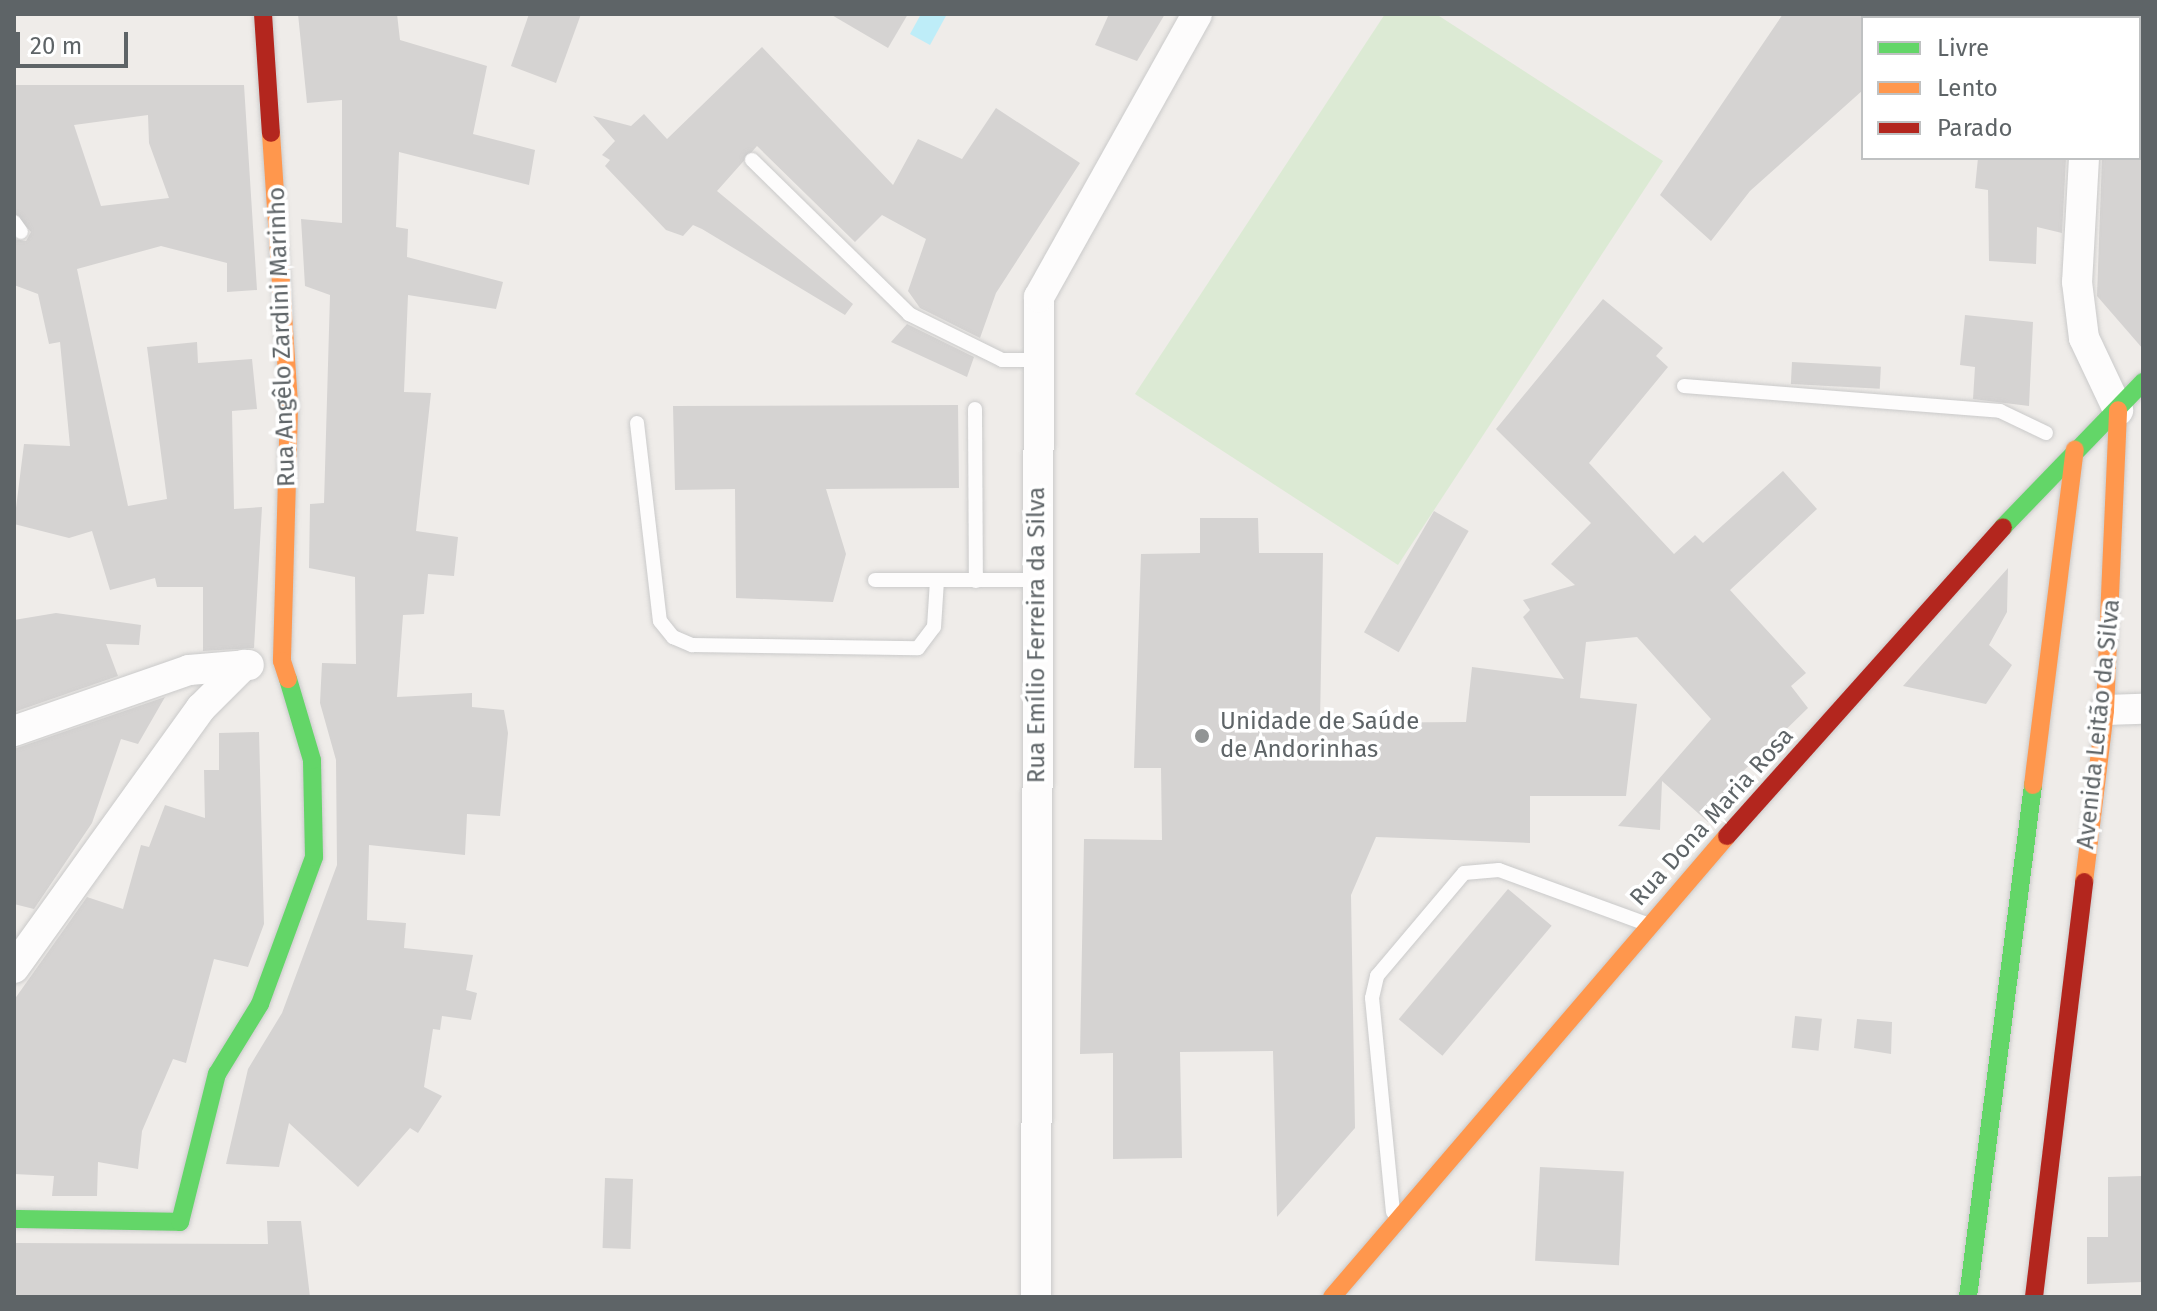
<!DOCTYPE html>
<html>
<head>
<meta charset="utf-8">
<style>
  body { margin:0 }
  #map { position:relative; width:2157px; height:1311px; overflow:hidden; background:#efece9; font-family:"Fira Sans",sans-serif }
  div>[style] { position:absolute }
  [style*='--x'] { left:calc(var(--x)*1px); top:calc(var(--y)*1px); width:calc(var(--w)*1px); rotate:calc(var(--a)*1deg) }
  .green>* { inset:0; background:#dcead4 }
  .water>* { inset:0; background:#beedf8 }
  .building>* { inset:0; background:#d5d3d2; transform-origin:0 0 }
  .roads { filter:drop-shadow(0 0 2px #cacaca) drop-shadow(0 0 2px #cacaca) }
  .lane>* { height:14px; margin:-7px; padding:0 7px; transform-origin:7px; border-radius:7px; background:#fdfcfc }
  .street>* { height:30px; margin:-15px; padding:0 15px; transform-origin:15px; border-radius:15px; background:#fdfcfc }
  .fast>* { height:18px; margin:-9px; padding:0 9px; transform-origin:9px; border-radius:9px; background:#63d668 }
  .slow>* { height:18px; margin:-9px; padding:0 9px; transform-origin:9px; border-radius:9px; background:#ff974d }
  .jam>* { height:18px; margin:-9px; padding:0 9px; transform-origin:9px; border-radius:9px; background:#b3261e }
  .dots>* { width:22px; height:22px; translate:-50% -50%; box-sizing:border-box; border:4px solid #fff; border-radius:50% }
  span { translate:-50% -50%; white-space:nowrap; text-align:center; line-height:1.15; -webkit-text-stroke:7px #fff; paint-order:stroke }
  .street-label { font-size:24px; color:#5e6467 }
  .poi-label { font-size:24px; color:#5e6467 }
  .left { translate:0 -50%; text-align:left }
  .frame { position:absolute; inset:0; border:16px solid #5e6467; pointer-events:none }
  .legend { position:absolute; left:1861px; top:16px; width:280px; height:144px; box-sizing:border-box; background:#fff; border:2px solid #bfc1c2; margin:0; padding:10px 14px; list-style:none; font-size:24px; color:#5e6467 }
  .legend li { display:flex; align-items:center; gap:16px; height:40px }
  .legend b { width:40px; border:2px solid #bfc1c2 }
  .scale { position:absolute; left:16px; top:32px; width:112px; height:36px; box-sizing:border-box; border:4px solid #5e6467; border-top:0; padding-left:10px; font-size:24px; line-height:28px; white-space:nowrap; color:#5e6467; -webkit-text-stroke:6px #fff; paint-order:stroke }
</style>
</head>
<body>
<div id="map">
  <div class="green">
    <i style="clip-path:polygon(1385px 14px,1436px 14px,1663px 161px,1398px 565px,1135px 394px)"></i>
  </div>
  <div class="water">
    <i style="clip-path:polygon(921px 14px,947px 14px,930px 45px,910px 34px)"></i>
  </div>
  <div class="building">
    <i style="clip-path:polygon(298px 14px,397px 14px,400px 40px,487px 66px,473px 134px,535px 150px,529px 185px,399px 152px,396px 227px,408px 229px,407px 257px,503px 282px,496px 309px,408px 295px,404px 392px,431px 393px,416px 531px,458px 537px,454px 576px,428px 574px,424px 614px,403px 615px,397px 697px,472px 693px,472px 707px,504px 710px,508px 733px,500px 816px,467px 814px,465px 855px,369px 845px,367px 920px,406px 923px,404px 948px,473px 955px,466px 990px,477px 993px,471px 1020px,442px 1016px,440px 1030px,433px 1029px,424px 1087px,442px 1096px,418px 1133px,410px 1128px,358px 1187px,289px 1123px,279px 1167px,226px 1164px,248px 1069px,282px 1013px,337px 865px,336px 760px,320px 703px,322px 663px,356px 664px,355px 577px,309px 568px,310px 504px,324px 503px,330px 295px,305px 286px,301px 219px,342px 223px,342px 100px,307px 103px)"></i>
    <i style="clip-path:polygon(529px 14px,581px 14px,556px 83px,511px 66px)"></i>
    <i style="clip-path:polygon(830px 14px,908px 14px,888px 48px)"></i>
    <i style="clip-path:polygon(1109px 14px,1165px 14px,1137px 61px,1095px 45px)"></i>
    <i style="clip-path:polygon(1783px 14px,1863px 14px,1863px 90px,1750px 191px,1711px 241px,1660px 195px)"></i>
    <i style="clip-path:polygon(762px 47px,893px 185px,918px 139px,962px 159px,996px 108px,1080px 163px,996px 293px,980px 338px,920px 308px,908px 291px,926px 239px,882px 215px,855px 242px,757px 146px,717px 191px,853px 304px,845px 315px,702px 229px,693px 225px,683px 236px,666px 230px,605px 166px,610px 160px,602px 155px,615px 141px,593px 116px,631px 126px,644px 114px,667px 139px)"></i>
    <i style="clip-path:polygon(evenodd,14px 85px,244px 85px,257px 290px,227px 292px,227px 263px,161px 246px,77px 269px,128px 506px,167px 499px,147px 347px,197px 342px,198px 363px,252px 359px,257px 409px,232px 411px,234px 509px,262px 507px,254px 648px,203px 651px,203px 587px,157px 587px,155px 578px,110px 590px,92px 531px,69px 538px,14px 524px,24px 444px,70px 446px,60px 342px,49px 344px,38px 294px,14px 285px,14px 239px,26px 241px,31px 232px,14px 212px,14px 85px,148px 115px,149px 143px,169px 198px,101px 206px,74px 125px,148px 115px)"></i>
    <i style="clip-path:polygon(1978px 158px,2066px 158px,2062px 233px,2037px 227px,2036px 264px,1989px 261px,1988px 190px,1975px 188px)"></i>
    <i style="clip-path:polygon(2102px 158px,2143px 158px,2143px 349px,2097px 296px)"></i>
    <i style="clip-path:polygon(1603px 299px,1663px 348px,1656px 356px,1668px 367px,1589px 463px,1674px 554px,1695px 535px,1703px 543px,1783px 471px,1817px 509px,1730px 590px,1806px 673px,1791px 686px,1808px 708px,1730px 784px,1737px 789px,1708px 822px,1662px 781px,1660px 830px,1618px 826px,1711px 719px,1637px 637px,1586px 642px,1580px 698px,1637px 704px,1626px 796px,1530px 796px,1530px 843px,1376px 837px,1351px 895px,1355px 1128px,1277px 1217px,1273px 1051px,1180px 1052px,1182px 1158px,1113px 1159px,1113px 1053px,1080px 1054px,1084px 839px,1162px 840px,1161px 768px,1134px 768px,1141px 554px,1200px 553px,1200px 518px,1258px 518px,1259px 553px,1323px 553px,1320px 723px,1466px 722px,1472px 667px,1564px 679px,1523px 617px,1530px 610px,1523px 600px,1575px 585px,1551px 564px,1591px 523px,1496px 429px)"></i>
    <i style="clip-path:polygon(1965px 315px,2033px 322px,2029px 406px,1973px 399px,1975px 367px,1960px 365px)"></i>
    <i style="clip-path:polygon(907px 324px,974px 357px,967px 377px,891px 342px)"></i>
    <i style="left:1792px;top:362px;width:89px;height:22px;rotate:3deg"></i>
    <i style="clip-path:polygon(958px 405px,959px 488px,826px 489px,846px 554px,833px 602px,736px 598px,735px 489px,675px 490px,673px 406px)"></i>
    <i style="left:1434px;top:511px;width:40px;height:140px;rotate:30deg"></i>
    <i style="clip-path:polygon(2008px 568px,2007px 612px,1989px 645px,2012px 665px,1986px 704px,1903px 686px)"></i>
    <i style="clip-path:polygon(56px 613px,141px 625px,139px 645px,106px 644px,118px 676px,14px 712px,14px 620px)"></i>
    <i style="clip-path:polygon(165px 697px,138px 744px,121px 739px,92px 823px,34px 909px,14px 904px,14px 749px)"></i>
    <i style="clip-path:polygon(259px 732px,264px 924px,248px 967px,214px 959px,186px 1063px,173px 1059px,142px 1131px,138px 1169px,98px 1162px,97px 1196px,52px 1196px,54px 1176px,14px 1174px,14px 1000px,87px 897px,123px 909px,141px 845px,149px 847px,165px 805px,205px 818px,204px 770px,219px 770px,219px 733px)"></i>
    <i style="left:1508px;top:889px;width:57px;height:170px;rotate:40deg"></i>
    <i style="left:1795px;top:1016px;width:27px;height:32px;rotate:6deg"></i>
    <i style="clip-path:polygon(1857px 1019px,1892px 1022px,1891px 1054px,1854px 1048px)"></i>
    <i style="left:1540px;top:1167px;width:84px;height:94px;rotate:3deg"></i>
    <i style="clip-path:polygon(2143px 1176px,2143px 1282px,2087px 1284px,2087px 1237px,2108px 1237px,2108px 1177px)"></i>
    <i style="left:605px;top:1178px;width:28px;height:70px;rotate:2deg"></i>
    <i style="clip-path:polygon(267px 1221px,301px 1221px,310px 1297px,14px 1297px,14px 1243px,268px 1244px)"></i>
  </div>
  <div class="roads">
    <div class="lane">
      <i style="--x:752;--y:160;--w:220;--a:44.4"></i>
      <i style="--x:909;--y:314;--w:104;--a:26.3"></i>
      <i style="--x:1002;--y:360;--w:34;--a:0"></i>
      <i style="--x:14;--y:222;--w:12;--a:55"></i>
      <i style="--x:1684;--y:386;--w:317;--a:4.5"></i>
      <i style="--x:2000;--y:411;--w:51;--a:25.6"></i>
      <i style="--x:975;--y:409;--w:172;--a:89.7"></i>
      <i style="--x:637;--y:423;--w:199;--a:83.4"></i>
      <i style="--x:660;--y:621;--w:21;--a:51"></i>
      <i style="--x:673;--y:637;--w:21;--a:23"></i>
      <i style="--x:692;--y:645;--w:226;--a:0.8"></i>
      <i style="--x:918;--y:648;--w:26;--a:-53"></i>
      <i style="--x:934;--y:627;--w:47;--a:-86.3"></i>
      <i style="--x:875;--y:580;--w:162;--a:0"></i>
      <i style="--x:1393;--y:1212;--w:215;--a:-95.6"></i>
      <i style="--x:1372;--y:998;--w:23;--a:-77"></i>
      <i style="--x:1377;--y:976;--w:135;--a:-49.8"></i>
      <i style="--x:1464;--y:873;--w:35;--a:-5"></i>
      <i style="--x:1499;--y:870;--w:154;--a:20.1"></i>
    </div>
    <div class="street">
      <i style="--x:2093;--y:18;--w:4;--a:-76"></i>
      <i style="--x:2084;--y:158;--w:124;--a:93.2"></i>
      <i style="--x:2077;--y:282;--w:56;--a:82.9"></i>
      <i style="--x:2084;--y:338;--w:80;--a:64.7"></i>
      <i style="--x:2105;--y:710;--w:38;--a:-2"></i>
      <i style="--x:14;--y:731;--w:185;--a:-19.2"></i>
      <i style="--x:189;--y:670;--w:60;--a:-4.8"></i>
      <i style="--x:14;--y:968;--w:320;--a:-54.3"></i>
      <i style="--x:201;--y:708;--w:61;--a:-45"></i>
      <i style="--x:1036;--y:1297;--w:1000;--a:-89.83"></i>
      <i style="--x:1039;--y:297;--w:324;--a:-60.8"></i>
    </div>
    <div class="fast">
      <i style="--x:2003;--y:527;--w:202;--a:-46"></i>
      <i style="--x:14;--y:1219;--w:166;--a:1"></i>
      <i style="--x:180;--y:1222;--w:153;--a:-76"></i>
      <i style="--x:217;--y:1074;--w:82;--a:-58.4"></i>
      <i style="--x:260;--y:1004;--w:157;--a:-69.8"></i>
      <i style="--x:314;--y:857;--w:97;--a:-91.2"></i>
      <i style="--x:312;--y:760;--w:84;--a:-106.5"></i>
      <i style="--x:1968;--y:1297;--w:516;--a:-82.76"></i>
    </div>
    <div class="slow">
      <i style="--x:271;--y:133;--w:275;--a:86.2"></i>
      <i style="--x:289;--y:407;--w:254;--a:91.6"></i>
      <i style="--x:282;--y:661;--w:19;--a:72"></i>
      <i style="--x:2033;--y:785;--w:338;--a:-82.9"></i>
      <i style="--x:2084;--y:882;--w:173;--a:-83"></i>
      <i style="--x:2105;--y:710;--w:300;--a:-87.5"></i>
      <i style="--x:1332;--y:1297;--w:607;--a:-49.41"></i>
    </div>
    <div class="jam">
      <i style="--x:263;--y:14;--w:119;--a:86.2"></i>
      <i style="--x:1727;--y:836;--w:414;--a:-48.2"></i>
      <i style="--x:2034;--y:1297;--w:418;--a:-83.1"></i>
    </div>
  </div>
  <div class="dots">
    <i style="left:1202px;top:736px;background:#919494"></i>
  </div>
  <div class="street-label">
    <span style="left:282px;top:337px;rotate:-92deg">Rua Angêlo Zardini Marinho</span>
    <span style="left:1037px;top:635px;rotate:-90deg">Rua Emílio Ferreira da Silva</span>
    <span style="left:2099px;top:724px;rotate:-84deg">Avenida Leitão da Silva</span>
    <span style="left:1712px;top:817px;rotate:-48deg">Rua Dona Maria Rosa</span>
  </div>
  <div class="poi-label">
    <span class="left" style="left:1220px;top:736px">Unidade de Saúde<br>de Andorinhas</span>
  </div>
  <div class="frame"></div>
  <ul class="legend">
  <li><b style="height:10px;background:#63d668"></b>Livre</li>
  <li><b style="height:10px;background:#ff974d"></b>Lento</li>
  <li><b style="height:10px;background:#b3261e"></b>Parado</li>
  </ul>
  <div class="scale">20 m</div>
</div>
</body>
</html>
